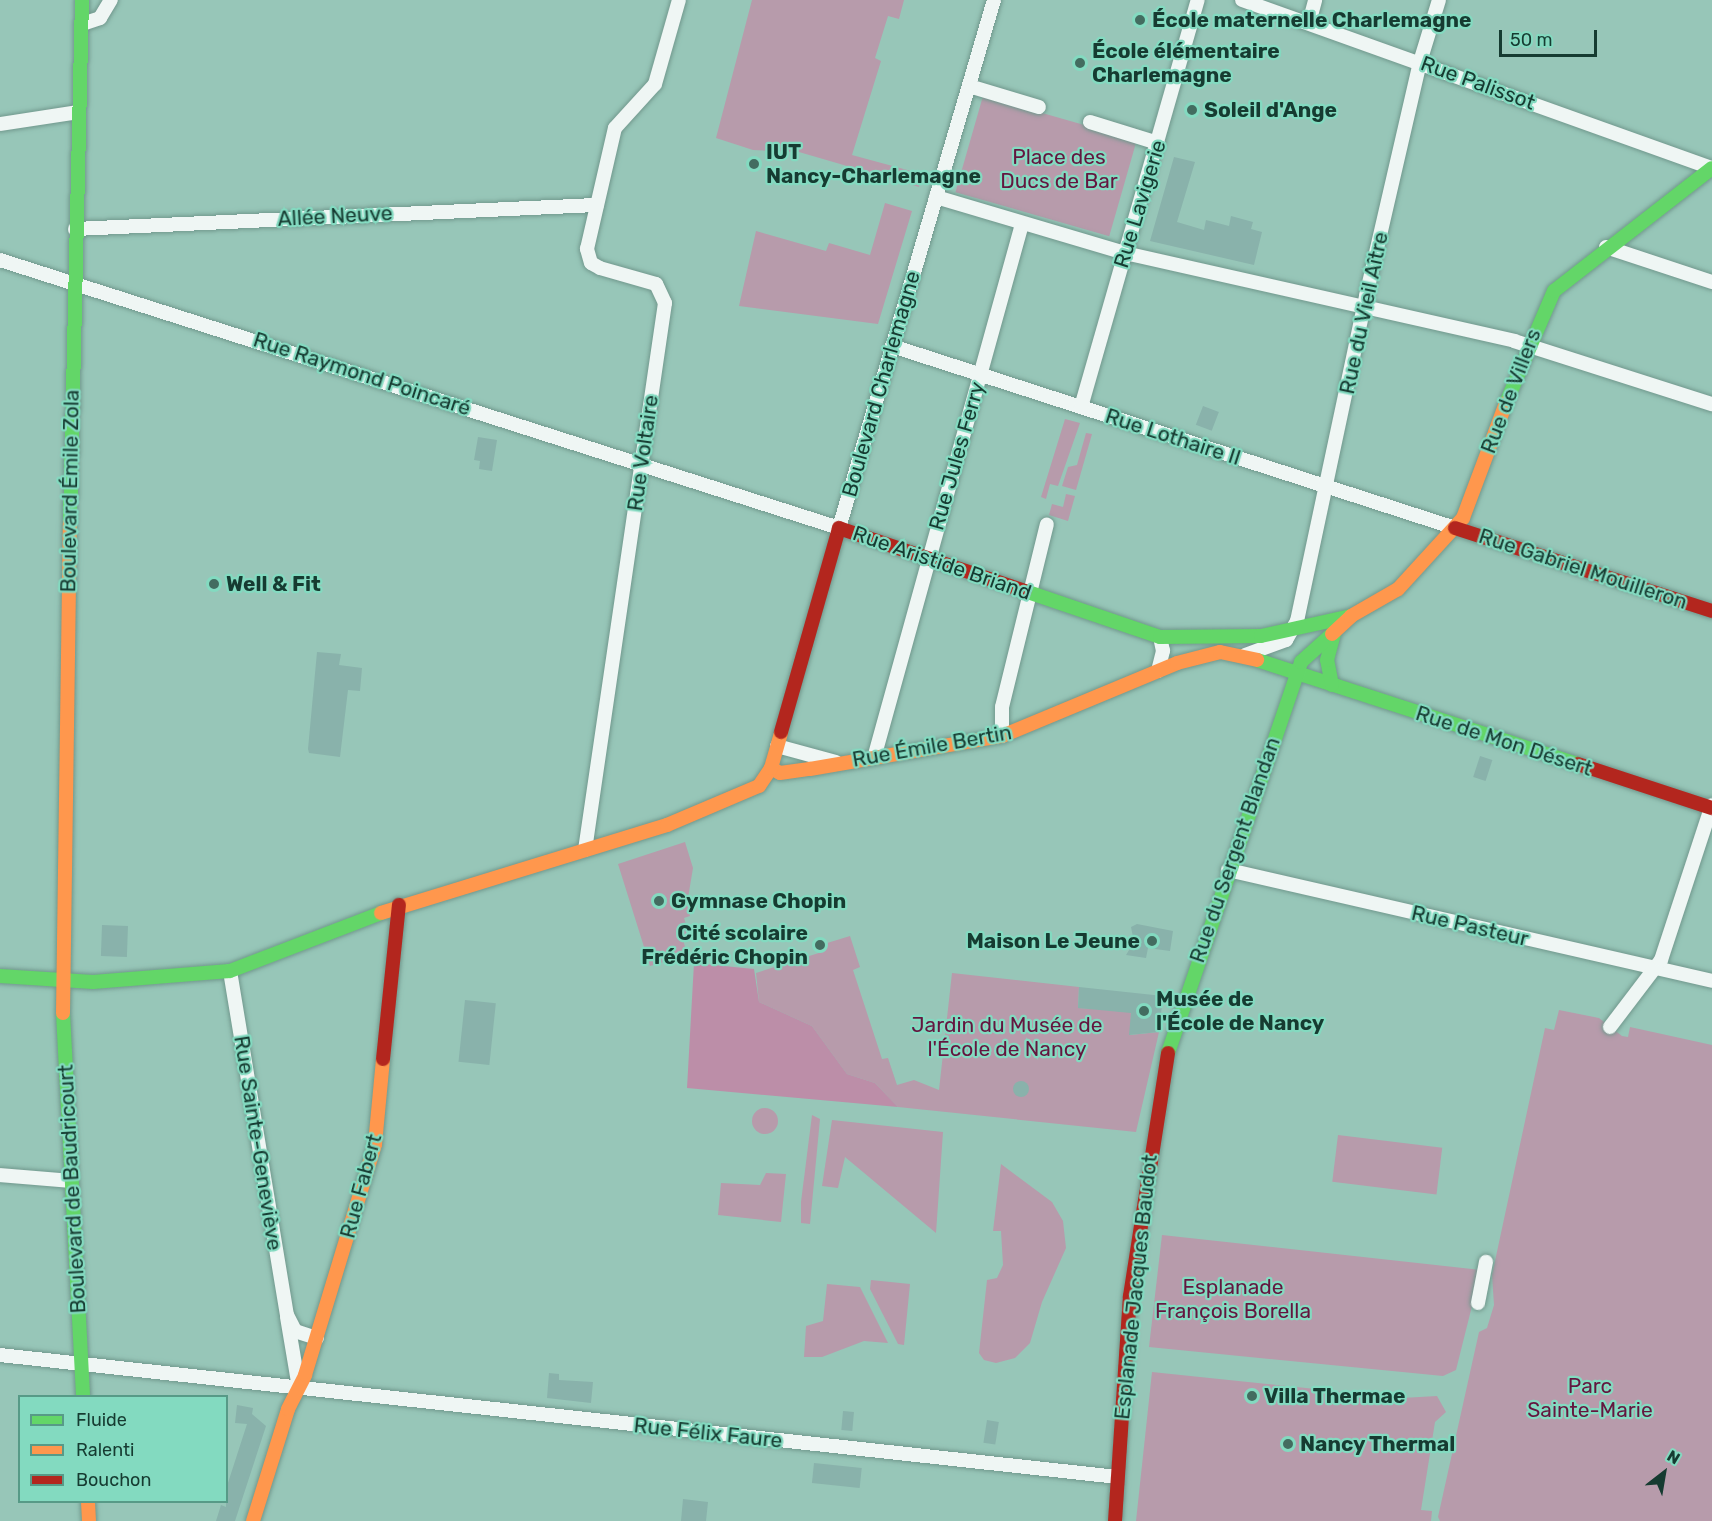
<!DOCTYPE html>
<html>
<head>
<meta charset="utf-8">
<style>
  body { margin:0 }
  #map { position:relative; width:1712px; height:1521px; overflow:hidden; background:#97c6b8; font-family:Rubik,sans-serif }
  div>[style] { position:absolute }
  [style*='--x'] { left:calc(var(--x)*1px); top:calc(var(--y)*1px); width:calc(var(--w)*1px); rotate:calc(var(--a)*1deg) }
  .green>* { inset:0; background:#b79bab; transform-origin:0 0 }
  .round { border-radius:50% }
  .forest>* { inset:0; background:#bc8ea8 }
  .building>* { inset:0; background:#89b2ab; transform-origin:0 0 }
  .roads { filter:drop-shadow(0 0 2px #71988d) drop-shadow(0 0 2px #71988d) }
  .street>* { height:14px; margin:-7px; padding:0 7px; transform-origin:7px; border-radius:7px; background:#eff6f4 }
  .fast>* { height:14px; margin:-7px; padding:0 7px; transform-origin:7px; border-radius:7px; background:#63d668 }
  .slow>* { height:14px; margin:-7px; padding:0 7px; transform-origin:7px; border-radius:7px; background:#ff974d }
  .jam>* { height:14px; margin:-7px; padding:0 7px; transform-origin:7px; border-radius:7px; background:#b3261e }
  .dots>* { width:16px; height:16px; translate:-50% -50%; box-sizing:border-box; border:3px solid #83dac0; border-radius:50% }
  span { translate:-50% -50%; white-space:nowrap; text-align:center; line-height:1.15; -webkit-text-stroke:4.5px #83dac0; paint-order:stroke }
  .poi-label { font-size:21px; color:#163b31; font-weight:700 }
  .left { translate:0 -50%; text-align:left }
  .right { translate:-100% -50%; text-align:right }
  .street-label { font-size:21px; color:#163b31 }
  .park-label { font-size:21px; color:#64163f }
  .legend { position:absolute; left:18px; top:1395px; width:210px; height:108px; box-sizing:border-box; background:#83dac0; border:2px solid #579a87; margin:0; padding:8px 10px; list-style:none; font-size:18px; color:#163b31 }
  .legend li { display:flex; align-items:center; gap:12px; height:30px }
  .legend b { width:30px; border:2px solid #579a87 }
  .north { position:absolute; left:1634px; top:1443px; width:60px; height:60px; -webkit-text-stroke:4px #83dac0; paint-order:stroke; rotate:31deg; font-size:16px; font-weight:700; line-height:24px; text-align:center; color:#163b31 }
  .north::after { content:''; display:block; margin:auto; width:21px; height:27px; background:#163b31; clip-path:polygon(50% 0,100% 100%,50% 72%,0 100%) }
  .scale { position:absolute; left:1499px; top:30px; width:98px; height:27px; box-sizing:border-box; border:3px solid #163b31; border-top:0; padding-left:8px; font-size:18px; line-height:21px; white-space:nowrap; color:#163b31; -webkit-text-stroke:4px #83dac0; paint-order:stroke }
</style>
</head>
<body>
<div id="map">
  <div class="green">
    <i style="clip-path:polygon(752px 0,904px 0,899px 19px,888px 16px,875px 58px,881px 61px,852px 155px,922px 174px,919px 187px,799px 152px,753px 150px,716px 138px)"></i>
    <i style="left:983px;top:96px;width:160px;height:100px;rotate:16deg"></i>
    <i style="clip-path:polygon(885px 203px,912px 211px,878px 324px,739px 306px,756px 231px,826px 251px,829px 243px,870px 255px)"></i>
    <i style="clip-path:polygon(1065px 419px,1080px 423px,1058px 486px,1050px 484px,1046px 499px,1041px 497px)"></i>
    <i style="clip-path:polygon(1086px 433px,1092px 434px,1076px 490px,1062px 486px,1068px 467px,1077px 465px)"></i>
    <i style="clip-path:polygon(1066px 494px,1075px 496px,1068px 521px,1049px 515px,1052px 504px,1063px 507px)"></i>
    <i style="clip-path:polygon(685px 842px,693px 868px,687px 904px,690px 916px,684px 918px,689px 933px,682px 935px,687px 955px,650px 966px,618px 864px)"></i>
    <i style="clip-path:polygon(850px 936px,860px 967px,853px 970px,882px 1059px,888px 1058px,897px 1085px,914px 1080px,939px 1090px,952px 973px,1079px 987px,1078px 1008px,1132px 1011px,1130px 1035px,1159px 1032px,1136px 1132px,898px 1107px,875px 1083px,847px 1074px,812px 1026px,759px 1002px,756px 973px,825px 951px,824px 944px)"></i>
    <i style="clip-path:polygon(1559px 1010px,1599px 1018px,1622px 1036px,1628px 1037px,1630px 1027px,1712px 1045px,1712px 1521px,1440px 1521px,1438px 1517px,1479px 1332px,1487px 1328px,1494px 1305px,1492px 1275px,1545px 1028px,1554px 1030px)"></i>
    <i class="round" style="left:752px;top:1108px;width:26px;height:26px"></i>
    <i style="clip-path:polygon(812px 1115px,820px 1119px,810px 1224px,801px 1223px,801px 1202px)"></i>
    <i style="clip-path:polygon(832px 1120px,943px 1132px,936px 1233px,845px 1157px,838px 1188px,822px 1186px)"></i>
    <i style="left:1338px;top:1135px;width:105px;height:47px;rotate:7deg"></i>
    <i style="clip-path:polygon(1001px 1164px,1052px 1202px,1063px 1221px,1066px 1248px,1042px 1302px,1030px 1343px,1015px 1358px,996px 1363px,984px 1360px,979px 1353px,987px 1280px,997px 1278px,1003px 1265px,1001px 1231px,993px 1231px)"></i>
    <i style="clip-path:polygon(766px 1173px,786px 1174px,781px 1222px,718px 1215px,721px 1183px,760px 1185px)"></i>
    <i style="clip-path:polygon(1162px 1235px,1481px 1270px,1456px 1370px,1443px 1376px,1149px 1347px)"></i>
    <i style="clip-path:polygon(871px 1280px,910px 1284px,904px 1345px,898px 1344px,870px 1289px)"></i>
    <i style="clip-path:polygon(827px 1284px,860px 1287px,888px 1343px,864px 1341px,822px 1357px,804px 1357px,806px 1326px,823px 1321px)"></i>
    <i style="clip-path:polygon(1152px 1372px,1402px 1398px,1437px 1396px,1446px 1412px,1435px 1422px,1421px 1510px,1432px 1511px,1431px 1521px,1136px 1521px)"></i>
  </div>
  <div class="forest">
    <i style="clip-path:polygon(694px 963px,754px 969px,759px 1002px,812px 1026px,847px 1074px,875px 1083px,898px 1107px,687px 1088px)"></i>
  </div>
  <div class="building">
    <i style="clip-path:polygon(1174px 157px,1195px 162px,1177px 222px,1204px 230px,1206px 220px,1229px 226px,1231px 216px,1253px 222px,1251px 229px,1262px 232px,1254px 265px,1150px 241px)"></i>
    <i style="left:1203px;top:406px;width:17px;height:20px;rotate:21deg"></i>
    <i style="clip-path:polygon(478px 437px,497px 440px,492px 471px,479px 469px,480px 461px,474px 460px)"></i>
    <i style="clip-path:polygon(317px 652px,341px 654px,339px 665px,362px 668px,360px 691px,348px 690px,340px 757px,309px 753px,308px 749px)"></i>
    <i style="left:1480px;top:756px;width:13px;height:22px;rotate:18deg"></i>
    <i style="clip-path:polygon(1137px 924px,1173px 931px,1170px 951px,1148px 948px,1146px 958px,1126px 955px,1134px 942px,1131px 927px)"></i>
    <i style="left:102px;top:925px;width:26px;height:31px;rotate:2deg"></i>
    <i style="clip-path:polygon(1079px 987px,1163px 996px,1159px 1032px,1129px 1035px,1131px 1013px,1078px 1008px)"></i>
    <i style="left:465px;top:1000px;width:31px;height:62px;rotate:6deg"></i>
    <i class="round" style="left:1013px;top:1081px;width:16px;height:16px"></i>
    <i style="clip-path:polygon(549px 1373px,559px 1374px,559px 1380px,593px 1382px,591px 1403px,547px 1398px)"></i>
    <i style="clip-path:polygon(237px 1405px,253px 1408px,252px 1414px,266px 1426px,235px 1521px,216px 1521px,221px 1505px,226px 1507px,226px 1489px,247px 1424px,235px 1423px)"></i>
    <i style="left:843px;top:1411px;width:11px;height:19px;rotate:5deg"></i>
    <i style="left:987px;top:1420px;width:12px;height:23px;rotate:9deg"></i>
    <i style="left:814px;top:1463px;width:48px;height:20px;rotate:6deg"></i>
    <i style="clip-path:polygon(683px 1499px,708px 1502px,706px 1521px,681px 1521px)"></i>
  </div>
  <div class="roads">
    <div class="street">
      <i style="--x:1242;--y:0;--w:499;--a:19.7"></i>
      <i style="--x:1309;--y:23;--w:24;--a:-75"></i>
      <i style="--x:82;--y:24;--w:19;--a:-18"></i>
      <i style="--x:100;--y:18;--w:21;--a:-59"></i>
      <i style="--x:969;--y:86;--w:73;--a:16.7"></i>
      <i style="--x:1090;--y:122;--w:71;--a:17.2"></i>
      <i style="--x:0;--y:124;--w:79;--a:-8.7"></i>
      <i style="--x:936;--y:197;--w:197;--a:16.5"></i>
      <i style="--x:1125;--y:253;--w:399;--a:12.7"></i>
      <i style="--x:1514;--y:341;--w:208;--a:17.7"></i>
      <i style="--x:75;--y:229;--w:522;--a:-2.64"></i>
      <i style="--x:1606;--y:247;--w:112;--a:18.3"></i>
      <i style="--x:0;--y:260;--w:881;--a:17.71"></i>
      <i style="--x:839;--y:528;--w:550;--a:-73.64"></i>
      <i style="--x:892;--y:346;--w:592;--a:17.91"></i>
      <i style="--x:1081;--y:407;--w:423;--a:-74"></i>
      <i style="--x:1245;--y:655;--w:44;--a:-20.1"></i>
      <i style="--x:1286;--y:640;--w:22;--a:-60"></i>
      <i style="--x:1297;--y:621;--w:332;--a:-78"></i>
      <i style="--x:1366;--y:296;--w:240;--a:-77"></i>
      <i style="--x:1420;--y:62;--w:65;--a:-73"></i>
      <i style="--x:1158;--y:671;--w:21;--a:-76"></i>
      <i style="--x:1163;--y:651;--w:14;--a:-102"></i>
      <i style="--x:1002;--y:736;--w:29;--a:-90"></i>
      <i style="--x:1002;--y:707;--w:188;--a:-76.2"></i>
      <i style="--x:777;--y:746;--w:61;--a:15.2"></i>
      <i style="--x:874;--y:758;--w:554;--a:-74.51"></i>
      <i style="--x:585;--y:850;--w:553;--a:-81.68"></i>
      <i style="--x:665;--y:303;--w:21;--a:-115"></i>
      <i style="--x:656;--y:284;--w:58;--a:-164.1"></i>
      <i style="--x:600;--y:268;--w:10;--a:-151"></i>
      <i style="--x:591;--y:263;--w:15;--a:-106"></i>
      <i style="--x:587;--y:249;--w:124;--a:-77"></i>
      <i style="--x:615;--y:128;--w:59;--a:-47.7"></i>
      <i style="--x:655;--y:84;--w:87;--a:-74.1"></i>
      <i style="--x:1228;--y:870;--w:497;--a:12.9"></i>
      <i style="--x:230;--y:971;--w:349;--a:80.6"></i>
      <i style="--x:287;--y:1315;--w:18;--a:63"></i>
      <i style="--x:295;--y:1331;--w:23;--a:18"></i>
      <i style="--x:1610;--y:1027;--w:84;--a:-52.7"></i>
      <i style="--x:1661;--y:960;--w:163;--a:-71.8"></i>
      <i style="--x:0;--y:1175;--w:71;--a:4.8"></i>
      <i style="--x:1478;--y:1303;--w:42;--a:-79"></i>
      <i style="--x:287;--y:1317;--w:72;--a:80.4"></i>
      <i style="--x:0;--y:1355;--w:1124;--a:6.23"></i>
    </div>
    <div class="fast">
      <i style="--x:1506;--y:403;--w:122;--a:-66.8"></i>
      <i style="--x:1554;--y:291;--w:200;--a:-37.9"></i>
      <i style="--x:70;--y:523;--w:523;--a:-88.69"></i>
      <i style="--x:1025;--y:591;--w:143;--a:18.8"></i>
      <i style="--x:1160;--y:637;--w:101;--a:-0.6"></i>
      <i style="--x:1261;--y:636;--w:92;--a:-12.5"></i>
      <i style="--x:1257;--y:660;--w:337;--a:18"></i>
      <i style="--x:1332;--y:685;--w:25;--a:-101"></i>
      <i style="--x:1327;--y:660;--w:31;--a:-75"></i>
      <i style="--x:0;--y:976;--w:93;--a:3.7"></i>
      <i style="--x:93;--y:982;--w:137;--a:-4.6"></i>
      <i style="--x:230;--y:971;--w:162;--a:-21"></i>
      <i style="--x:63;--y:1013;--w:384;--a:87"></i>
      <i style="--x:1168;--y:1053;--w:413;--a:-71.2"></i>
      <i style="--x:1301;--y:662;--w:42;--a:-42.1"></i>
    </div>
    <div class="slow">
      <i style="--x:1332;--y:634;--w:26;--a:-43"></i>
      <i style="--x:1351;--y:616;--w:54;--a:-29.9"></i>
      <i style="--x:1398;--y:589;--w:96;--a:-47.5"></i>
      <i style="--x:1463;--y:518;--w:123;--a:-69.5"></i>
      <i style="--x:771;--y:768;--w:10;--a:29"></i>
      <i style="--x:780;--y:773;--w:30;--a:-8"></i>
      <i style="--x:810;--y:769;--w:195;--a:-9.8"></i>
      <i style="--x:1002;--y:736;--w:190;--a:-22.6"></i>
      <i style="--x:1177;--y:663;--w:44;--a:-14.3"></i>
      <i style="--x:1220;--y:652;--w:38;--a:12"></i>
      <i style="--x:381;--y:913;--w:299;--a:-17.1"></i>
      <i style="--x:667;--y:825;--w:100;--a:-23"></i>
      <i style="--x:759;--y:786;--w:22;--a:-56"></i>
      <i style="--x:771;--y:768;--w:37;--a:-74"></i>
      <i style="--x:63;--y:1013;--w:490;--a:-89.2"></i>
      <i style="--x:88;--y:1502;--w:19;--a:87"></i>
      <i style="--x:253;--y:1521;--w:117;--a:-72.6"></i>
      <i style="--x:288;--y:1409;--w:38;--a:-63"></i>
      <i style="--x:305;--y:1375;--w:241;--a:-73.1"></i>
      <i style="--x:375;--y:1144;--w:85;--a:-84.6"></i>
    </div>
    <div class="jam">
      <i style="--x:1455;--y:528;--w:270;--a:17.9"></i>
      <i style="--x:781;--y:732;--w:212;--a:-74.1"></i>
      <i style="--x:839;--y:528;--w:196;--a:18.7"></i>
      <i style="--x:1578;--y:764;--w:141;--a:18.2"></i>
      <i style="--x:383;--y:1059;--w:155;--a:-84.1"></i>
      <i style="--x:1115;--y:1521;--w:225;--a:-86.2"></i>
      <i style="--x:1130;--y:1296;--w:246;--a:-81.1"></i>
    </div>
  </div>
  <div class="dots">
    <i style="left:1140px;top:20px;background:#436c60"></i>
    <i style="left:1080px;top:63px;background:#436c60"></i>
    <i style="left:1192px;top:110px;background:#436c60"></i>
    <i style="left:754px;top:164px;background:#436c60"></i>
    <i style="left:214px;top:584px;background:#436c60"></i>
    <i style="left:659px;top:901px;background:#436c60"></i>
    <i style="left:1152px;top:941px;background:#436c60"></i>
    <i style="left:820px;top:945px;background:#436c60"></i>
    <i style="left:1144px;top:1011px;background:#436c60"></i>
    <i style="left:1252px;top:1396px;background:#436c60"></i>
    <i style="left:1288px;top:1444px;background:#436c60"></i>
  </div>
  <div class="poi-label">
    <span class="left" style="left:1152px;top:20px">École maternelle Charlemagne</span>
    <span class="left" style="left:1092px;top:63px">École élémentaire<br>Charlemagne</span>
    <span class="left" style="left:1204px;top:110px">Soleil d'Ange</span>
    <span class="left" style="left:766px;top:164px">IUT<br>Nancy-Charlemagne</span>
    <span class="left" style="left:226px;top:584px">Well &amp; Fit</span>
    <span class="left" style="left:671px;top:901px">Gymnase Chopin</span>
    <span class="right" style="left:808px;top:945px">Cité scolaire<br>Frédéric Chopin</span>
    <span class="right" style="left:1140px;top:941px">Maison Le Jeune</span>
    <span class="left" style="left:1156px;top:1011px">Musée de<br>l'École de Nancy</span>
    <span class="left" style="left:1264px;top:1396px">Villa Thermae</span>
    <span class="left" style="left:1300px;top:1444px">Nancy Thermal</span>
  </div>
  <div class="street-label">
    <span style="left:1478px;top:83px;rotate:20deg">Rue Palissot</span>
    <span style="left:1140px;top:204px;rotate:-73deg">Rue Lavigerie</span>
    <span style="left:335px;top:216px;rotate:-3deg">Allée Neuve</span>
    <span style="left:1364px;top:313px;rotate:-78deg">Rue du Vieil Aître</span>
    <span style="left:362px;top:374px;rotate:18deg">Rue Raymond Poincaré</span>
    <span style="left:881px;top:384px;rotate:-74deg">Boulevard Charlemagne</span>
    <span style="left:1511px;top:391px;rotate:-69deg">Rue de Villers</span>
    <span style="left:1173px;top:437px;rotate:18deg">Rue Lothaire II</span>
    <span style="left:643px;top:453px;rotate:-82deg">Rue Voltaire</span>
    <span style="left:957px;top:456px;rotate:-74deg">Rue Jules Ferry</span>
    <span style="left:70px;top:491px;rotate:-89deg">Boulevard Émile Zola</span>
    <span style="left:942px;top:563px;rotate:19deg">Rue Aristide Briand</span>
    <span style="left:1583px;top:569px;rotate:18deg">Rue Gabriel Mouilleron</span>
    <span style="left:1504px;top:741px;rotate:18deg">Rue de Mon Désert</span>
    <span style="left:932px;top:746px;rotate:-10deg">Rue Émile Bertin</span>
    <span style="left:1235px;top:850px;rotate:-71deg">Rue du Sergent Blandan</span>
    <span style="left:1470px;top:926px;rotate:13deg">Rue Pasteur</span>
    <span style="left:258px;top:1143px;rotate:81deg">Rue Sainte-Geneviève</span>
    <span style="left:361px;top:1186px;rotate:-75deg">Rue Fabert</span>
    <span style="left:72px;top:1189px;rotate:-93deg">Boulevard de Baudricourt</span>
    <span style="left:1136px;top:1287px;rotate:-84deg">Esplanade Jacques Baudot</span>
    <span style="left:708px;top:1433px;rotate:6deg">Rue Félix Faure</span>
  </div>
  <div class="park-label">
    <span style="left:1059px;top:169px">Place des<br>Ducs de Bar</span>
    <span style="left:1007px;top:1037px">Jardin du Musée de<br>l'École de Nancy</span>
    <span style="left:1233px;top:1299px">Esplanade<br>François Borella</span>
    <span style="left:1590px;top:1398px">Parc<br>Sainte-Marie</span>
  </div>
  <ul class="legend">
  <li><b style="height:8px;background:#63d668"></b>Fluide</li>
  <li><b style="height:8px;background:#ff974d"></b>Ralenti</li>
  <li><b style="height:8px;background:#b3261e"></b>Bouchon</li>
  </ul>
  <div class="north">N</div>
  <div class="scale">50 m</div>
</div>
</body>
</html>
